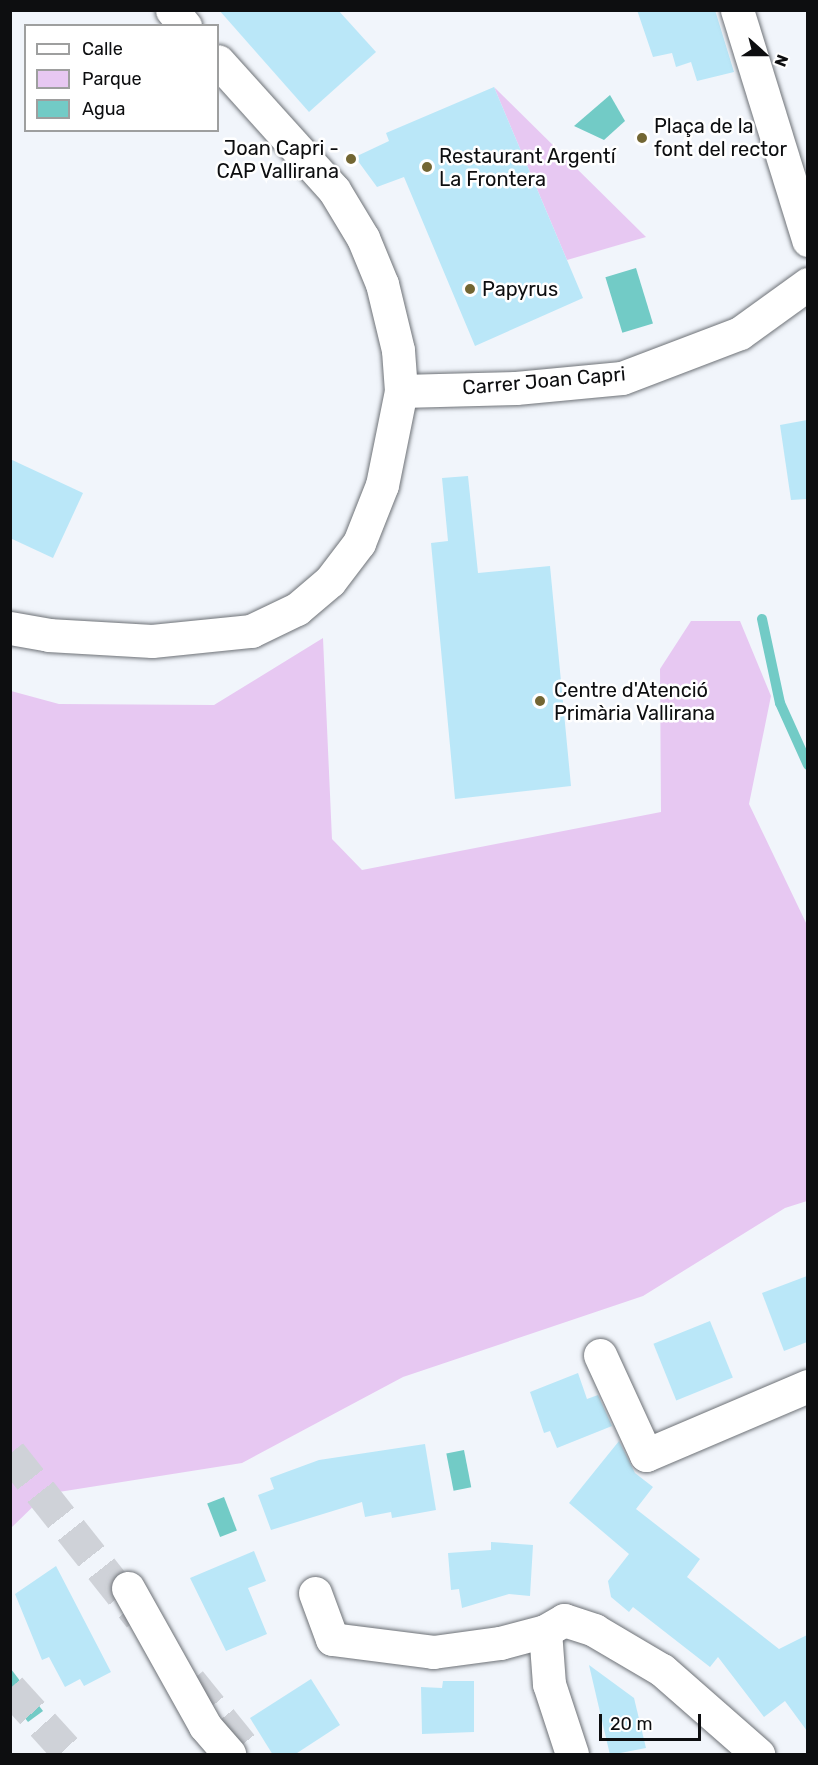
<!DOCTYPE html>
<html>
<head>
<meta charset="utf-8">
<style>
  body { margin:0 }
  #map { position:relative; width:818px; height:1765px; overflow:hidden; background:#f1f5fb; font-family:Rubik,sans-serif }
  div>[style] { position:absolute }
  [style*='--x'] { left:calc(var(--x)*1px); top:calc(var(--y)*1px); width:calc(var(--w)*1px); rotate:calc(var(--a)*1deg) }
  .green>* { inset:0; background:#e7c8f2 }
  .water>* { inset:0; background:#72cbc6; transform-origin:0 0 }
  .stream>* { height:10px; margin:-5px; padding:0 5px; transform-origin:5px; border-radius:5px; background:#72cbc6 }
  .building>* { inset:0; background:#bae7f8; transform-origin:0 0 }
  .highway-tunnel>* { height:33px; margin-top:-16.5px; transform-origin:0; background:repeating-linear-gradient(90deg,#cfd2d8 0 33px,transparent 0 49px) }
  .roads { filter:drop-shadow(0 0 2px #6e7277) drop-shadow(0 0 2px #6e7277) }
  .street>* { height:33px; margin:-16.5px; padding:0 16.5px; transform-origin:16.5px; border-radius:16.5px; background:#fff }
  .dots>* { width:16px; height:16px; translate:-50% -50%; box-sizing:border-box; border:3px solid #fff; border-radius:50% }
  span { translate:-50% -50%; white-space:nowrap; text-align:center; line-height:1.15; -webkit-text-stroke:5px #fff; paint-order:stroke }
  .poi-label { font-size:20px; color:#0d0e10 }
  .left { translate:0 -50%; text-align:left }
  .right { translate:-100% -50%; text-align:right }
  .street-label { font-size:20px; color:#0d0e10 }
  .frame { position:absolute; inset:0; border:12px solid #0d0e10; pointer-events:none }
  .legend { position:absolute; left:24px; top:24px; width:195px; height:108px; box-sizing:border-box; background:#fff; border:2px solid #9e9f9f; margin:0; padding:8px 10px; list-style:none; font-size:18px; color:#0d0e10 }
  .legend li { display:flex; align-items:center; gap:12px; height:30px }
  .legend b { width:30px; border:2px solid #9e9f9f }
  .north { position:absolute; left:734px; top:24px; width:60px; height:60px; -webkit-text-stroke:4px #fff; paint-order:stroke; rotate:111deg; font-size:16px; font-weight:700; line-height:24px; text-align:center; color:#0d0e10 }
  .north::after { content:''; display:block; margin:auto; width:21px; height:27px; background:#0d0e10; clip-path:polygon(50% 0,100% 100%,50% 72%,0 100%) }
  .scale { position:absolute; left:599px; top:1714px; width:102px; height:27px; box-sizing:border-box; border:3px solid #0d0e10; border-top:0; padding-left:8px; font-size:18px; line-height:21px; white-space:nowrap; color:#0d0e10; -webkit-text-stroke:4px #fff; paint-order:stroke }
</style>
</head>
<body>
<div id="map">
  <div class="green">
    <i style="clip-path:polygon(494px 87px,646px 237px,567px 260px)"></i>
    <i style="clip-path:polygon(691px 621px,740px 621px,771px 696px,749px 804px,807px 925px,807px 1201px,785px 1208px,643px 1296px,403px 1377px,242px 1463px,46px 1494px,11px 1528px,11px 691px,59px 704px,214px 705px,323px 638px,332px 839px,362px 870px,661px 812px,660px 669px)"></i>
  </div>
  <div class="water">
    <i style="clip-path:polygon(610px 95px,625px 121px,604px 140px,574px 126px)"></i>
    <i style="left:636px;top:268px;width:58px;height:32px;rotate:73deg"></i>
    <i style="left:464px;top:1450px;width:38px;height:18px;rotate:79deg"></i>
    <i style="left:224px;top:1497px;width:36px;height:18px;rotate:69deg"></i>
    <i style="clip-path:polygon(11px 1669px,43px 1711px,28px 1722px,11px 1700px)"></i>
  </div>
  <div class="stream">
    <i style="--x:762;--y:619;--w:86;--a:77.9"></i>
    <i style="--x:780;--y:703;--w:68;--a:65.7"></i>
  </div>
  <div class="building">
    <i style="clip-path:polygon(219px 10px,338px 10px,376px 52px,309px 112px)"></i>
    <i style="clip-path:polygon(637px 10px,715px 10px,734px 72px,697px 81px,691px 62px,676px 67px,672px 53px,653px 57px)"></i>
    <i style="clip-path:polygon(494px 87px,583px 298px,475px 346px,404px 177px,377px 187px,355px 157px,389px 141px,386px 133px)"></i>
    <i style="clip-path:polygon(807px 420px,807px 499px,791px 500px,780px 425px)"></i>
    <i style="clip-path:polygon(10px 459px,83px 493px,53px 558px,10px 538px)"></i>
    <i style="clip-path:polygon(468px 476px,478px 573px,550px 566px,571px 786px,455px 799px,431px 543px,448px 541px,442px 478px)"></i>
    <i style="clip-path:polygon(807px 1276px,807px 1342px,784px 1351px,762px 1293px)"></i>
    <i style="left:710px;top:1321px;width:61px;height:61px;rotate:68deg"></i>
    <i style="clip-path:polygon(578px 1373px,587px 1399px,598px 1395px,612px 1426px,557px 1448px,550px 1431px,544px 1433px,530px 1392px)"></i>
    <i style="clip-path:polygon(619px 1441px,635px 1473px,653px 1487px,636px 1509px,700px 1559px,687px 1577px,779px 1649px,807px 1635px,807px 1731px,785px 1701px,764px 1717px,718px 1657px,710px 1667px,633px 1607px,629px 1612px,611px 1597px,608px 1581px,629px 1554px,569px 1503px)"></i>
    <i style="clip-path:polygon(425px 1444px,436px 1510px,392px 1518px,391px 1512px,365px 1517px,362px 1502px,271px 1530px,258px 1495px,274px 1489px,270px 1478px,319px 1460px)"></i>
    <i style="clip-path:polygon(491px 1542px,533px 1545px,530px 1596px,509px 1594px,462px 1608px,459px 1589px,451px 1590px,448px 1553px,491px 1550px)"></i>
    <i style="clip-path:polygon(254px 1551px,266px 1581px,248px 1588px,267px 1634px,226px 1651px,190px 1578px)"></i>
    <i style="clip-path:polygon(56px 1566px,111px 1672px,84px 1686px,80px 1679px,65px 1687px,49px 1657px,42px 1660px,15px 1594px)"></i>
    <i style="clip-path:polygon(589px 1665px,634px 1698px,646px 1748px,610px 1755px)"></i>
    <i style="clip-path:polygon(311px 1679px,340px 1725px,294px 1755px,273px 1755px,250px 1718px)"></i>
    <i style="clip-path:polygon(443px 1681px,474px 1681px,474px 1732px,422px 1734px,421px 1687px,442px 1688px)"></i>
  </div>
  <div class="highway-tunnel">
    <i style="--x:10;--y:1453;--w:209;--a:51.6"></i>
    <i style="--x:190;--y:1681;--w:94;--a:51.1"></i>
    <i style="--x:10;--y:1688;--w:89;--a:47.7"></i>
  </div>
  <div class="roads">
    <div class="street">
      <i style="--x:172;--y:10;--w:21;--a:51"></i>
      <i style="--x:737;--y:10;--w:241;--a:72.8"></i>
      <i style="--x:401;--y:391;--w:115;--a:-1.5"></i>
      <i style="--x:516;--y:388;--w:106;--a:-5.4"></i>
      <i style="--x:622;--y:378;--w:126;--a:-20.9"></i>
      <i style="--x:740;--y:333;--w:84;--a:-35.8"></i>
      <i style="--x:10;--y:628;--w:39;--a:10"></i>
      <i style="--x:48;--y:635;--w:104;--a:3.3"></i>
      <i style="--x:152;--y:641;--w:100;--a:-5.8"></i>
      <i style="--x:251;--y:631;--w:51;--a:-25.6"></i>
      <i style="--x:297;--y:609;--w:43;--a:-40.3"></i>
      <i style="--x:330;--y:581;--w:48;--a:-52.7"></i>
      <i style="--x:359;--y:543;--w:62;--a:-68.4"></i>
      <i style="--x:382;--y:485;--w:96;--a:-78.6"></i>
      <i style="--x:401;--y:391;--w:41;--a:-94.2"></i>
      <i style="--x:398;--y:350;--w:68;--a:-103.6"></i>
      <i style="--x:382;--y:284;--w:50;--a:-112.4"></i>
      <i style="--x:363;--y:238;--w:56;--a:-121.1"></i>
      <i style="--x:334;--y:190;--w:173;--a:-132"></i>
      <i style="--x:600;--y:1355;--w:110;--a:65.3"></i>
      <i style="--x:646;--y:1455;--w:176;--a:-23.1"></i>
      <i style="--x:128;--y:1588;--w:158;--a:60.8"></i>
      <i style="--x:205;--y:1726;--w:37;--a:49"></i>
      <i style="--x:315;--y:1593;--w:49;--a:69.7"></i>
      <i style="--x:332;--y:1639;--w:102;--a:7.3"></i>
      <i style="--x:433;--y:1652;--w:68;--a:-7.7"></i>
      <i style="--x:500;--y:1643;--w:47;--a:-14.9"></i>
      <i style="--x:572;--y:1754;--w:74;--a:-108.2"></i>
      <i style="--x:549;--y:1684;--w:53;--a:-94.3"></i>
      <i style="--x:545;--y:1631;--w:22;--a:-30"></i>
      <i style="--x:564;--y:1620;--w:32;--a:18"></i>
      <i style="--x:594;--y:1630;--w:79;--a:30.5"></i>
      <i style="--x:662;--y:1670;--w:128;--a:41.2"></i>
    </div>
  </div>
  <div class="dots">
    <i style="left:642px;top:138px;background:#726633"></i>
    <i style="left:351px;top:159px;background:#726633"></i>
    <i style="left:427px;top:167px;background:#726633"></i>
    <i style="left:470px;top:289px;background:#726633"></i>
    <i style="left:540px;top:701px;background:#726633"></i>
  </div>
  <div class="poi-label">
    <span class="left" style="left:654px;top:138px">Plaça de la<br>font del rector</span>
    <span class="right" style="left:339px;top:160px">Joan Capri -<br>CAP Vallirana</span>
    <span class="left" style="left:439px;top:168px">Restaurant Argentí<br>La Frontera</span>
    <span class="left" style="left:482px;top:289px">Papyrus</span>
    <span class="left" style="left:554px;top:702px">Centre d'Atenció<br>Primària Vallirana</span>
  </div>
  <div class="street-label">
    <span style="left:544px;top:381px;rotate:-5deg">Carrer Joan Capri</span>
  </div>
  <div class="frame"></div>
  <ul class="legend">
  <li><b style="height:8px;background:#fff"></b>Calle</li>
  <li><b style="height:16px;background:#e7c8f2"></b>Parque</li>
  <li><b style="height:16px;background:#72cbc6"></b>Agua</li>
  </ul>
  <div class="north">N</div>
  <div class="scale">20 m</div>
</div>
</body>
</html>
